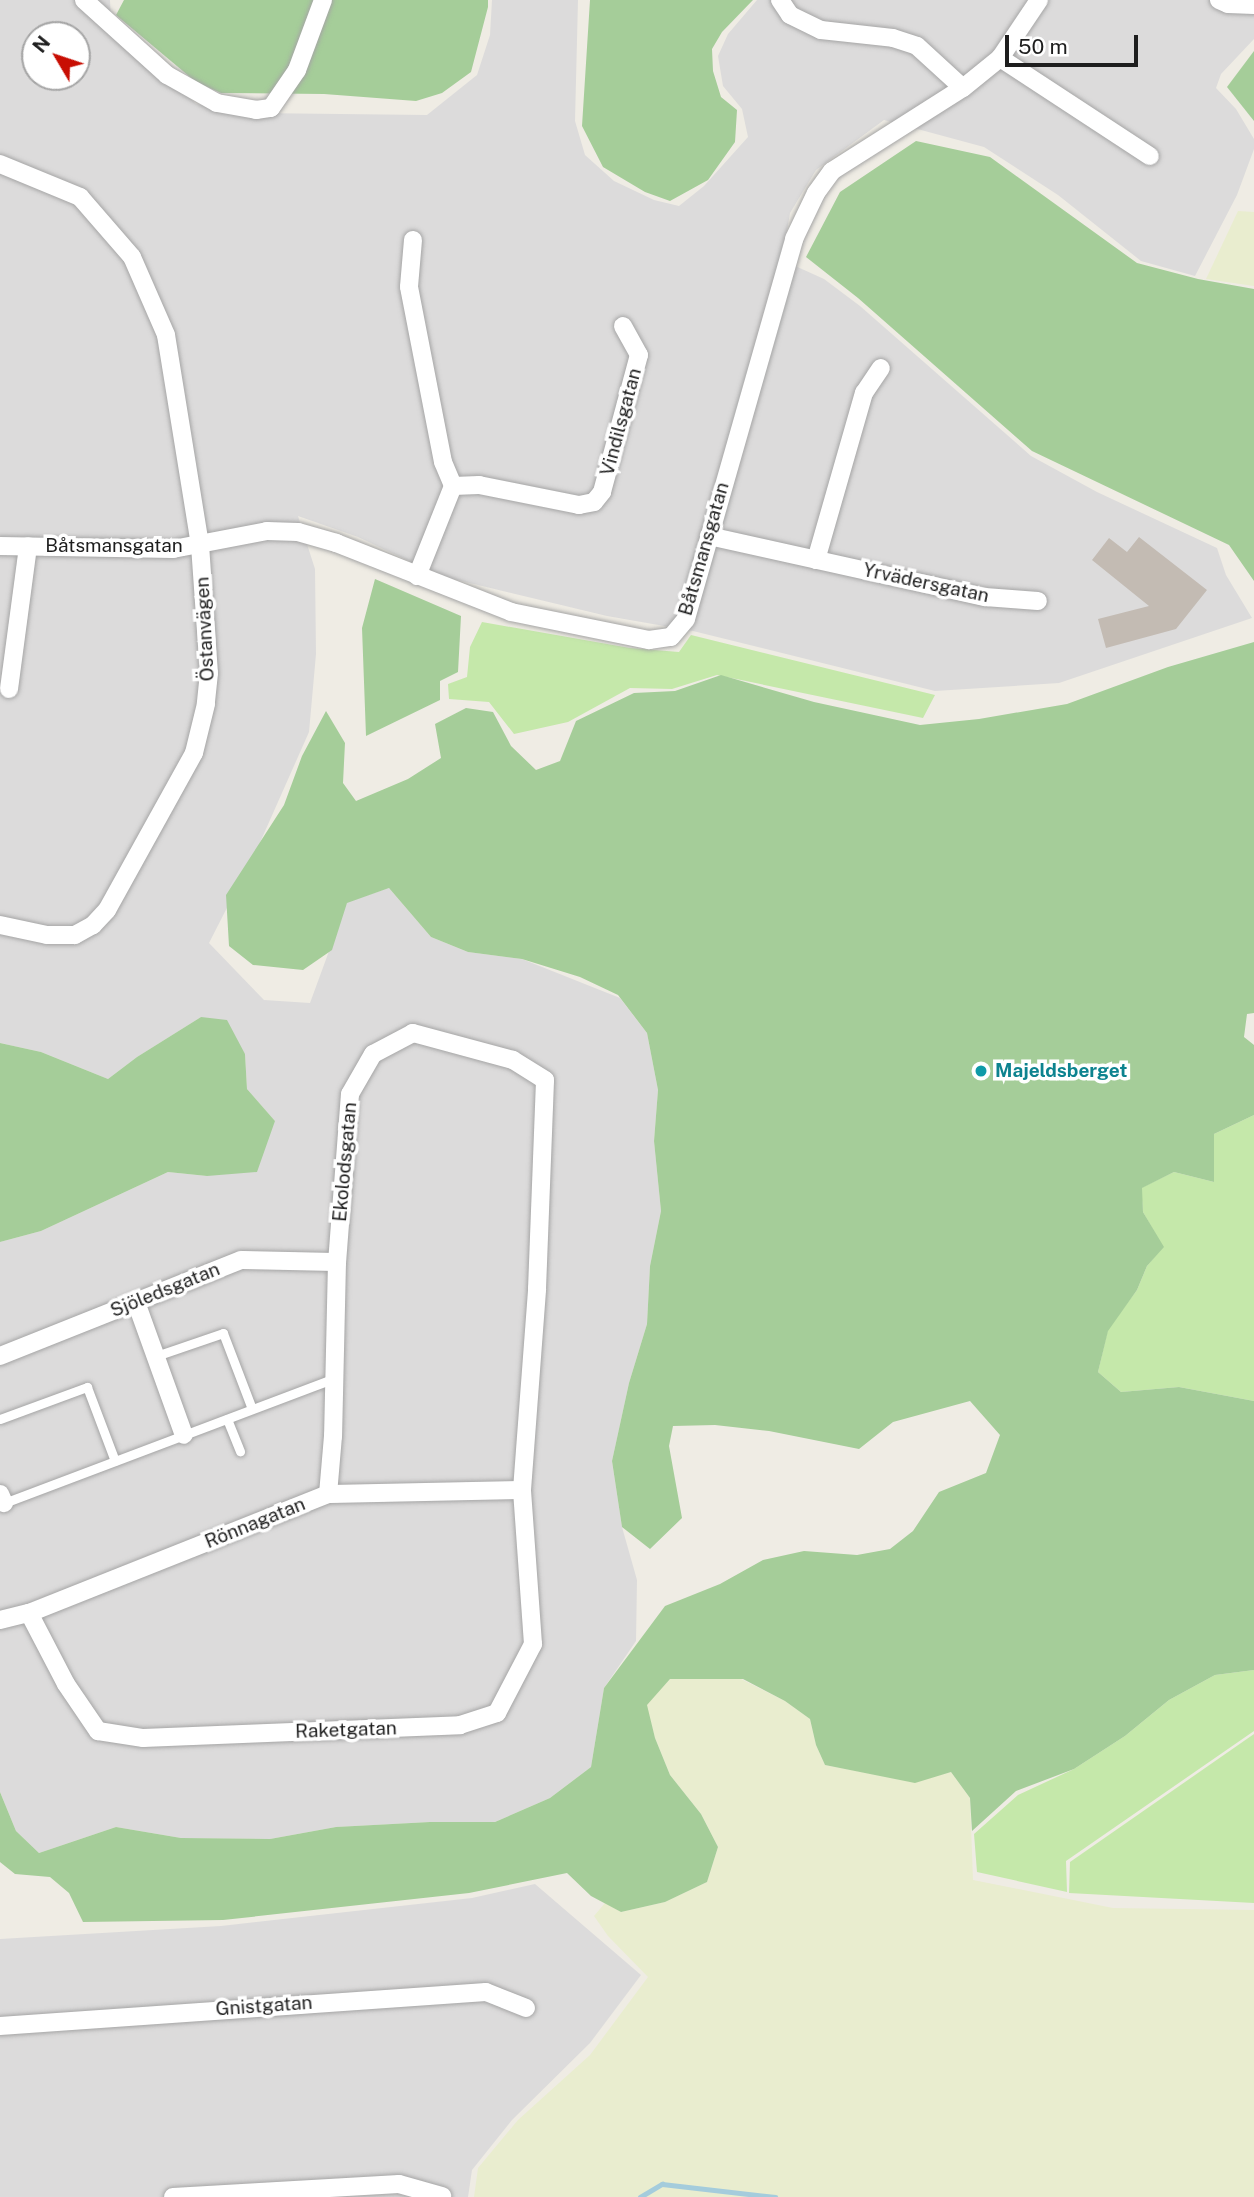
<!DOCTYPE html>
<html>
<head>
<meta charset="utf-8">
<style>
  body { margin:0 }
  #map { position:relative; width:1254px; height:2197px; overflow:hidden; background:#efece4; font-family:"Public Sans",sans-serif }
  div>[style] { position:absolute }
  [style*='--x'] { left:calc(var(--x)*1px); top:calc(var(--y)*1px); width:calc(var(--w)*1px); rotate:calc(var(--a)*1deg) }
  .residential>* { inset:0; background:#dcdbdb }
  .farmland>* { inset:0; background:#e9edcf }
  .grass>* { inset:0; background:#c5e8aa }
  .forest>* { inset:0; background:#a5cd99 }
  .stream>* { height:5px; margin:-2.5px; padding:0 2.5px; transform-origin:2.5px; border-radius:2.5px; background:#a4ccdc }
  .building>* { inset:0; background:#c3bbb3 }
  .roads { filter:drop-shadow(0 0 2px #a5a5a5) drop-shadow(0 0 2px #a5a5a5) }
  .service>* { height:9px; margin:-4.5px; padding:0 4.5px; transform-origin:4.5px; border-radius:4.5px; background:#fff }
  .minor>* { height:18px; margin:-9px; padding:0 9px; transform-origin:9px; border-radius:9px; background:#fff }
  .dots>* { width:19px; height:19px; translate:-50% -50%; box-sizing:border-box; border:4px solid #fff; border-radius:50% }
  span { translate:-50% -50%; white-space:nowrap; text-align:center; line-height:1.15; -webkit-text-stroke:7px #fff; paint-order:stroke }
  .street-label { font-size:19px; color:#1e1e1e }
  .culture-label { font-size:19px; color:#0d838f; font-weight:700 }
  .left { translate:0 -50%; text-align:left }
  .north { position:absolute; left:21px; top:21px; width:70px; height:70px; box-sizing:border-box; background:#fff; border:2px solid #a5a5a5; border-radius:50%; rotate:309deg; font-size:19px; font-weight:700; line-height:28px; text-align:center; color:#1e1e1e }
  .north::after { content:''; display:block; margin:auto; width:24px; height:32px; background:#c80e03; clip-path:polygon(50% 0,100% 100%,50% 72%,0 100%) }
  .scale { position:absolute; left:1005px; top:35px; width:133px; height:32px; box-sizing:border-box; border:4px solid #1e1e1e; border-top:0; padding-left:9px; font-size:21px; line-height:24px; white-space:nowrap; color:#1e1e1e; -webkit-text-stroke:5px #fff; paint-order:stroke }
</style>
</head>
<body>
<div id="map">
  <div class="residential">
    <i style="clip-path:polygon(evenodd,0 0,110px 0,111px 26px,196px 104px,246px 113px,427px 115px,477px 75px,490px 35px,492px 0,578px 0,575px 121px,585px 155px,614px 181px,654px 200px,679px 206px,704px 186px,748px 137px,742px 109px,723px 86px,718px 56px,728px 34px,757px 0,1254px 0,1254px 39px,1221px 74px,1216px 88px,1236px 109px,1254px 139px,1254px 149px,1237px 195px,1195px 276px,1141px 261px,1058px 195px,984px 147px,884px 120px,816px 170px,790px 213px,782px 260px,824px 279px,860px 306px,1031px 456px,1097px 492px,1217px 548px,1226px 575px,1252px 618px,1059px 683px,935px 691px,693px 631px,607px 616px,441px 576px,358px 537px,298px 516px,315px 569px,316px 654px,309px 732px,258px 847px,209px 943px,264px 1000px,310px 1003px,347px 902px,389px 888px,431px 937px,468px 952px,522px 959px,620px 998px,647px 1033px,658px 1090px,654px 1141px,661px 1211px,650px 1266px,647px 1324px,629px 1383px,612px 1461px,622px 1527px,637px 1580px,636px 1641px,604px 1688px,591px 1767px,550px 1798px,495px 1822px,430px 1822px,336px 1827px,270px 1839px,181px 1838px,116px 1827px,39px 1853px,16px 1831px,0 1792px,0 1242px,41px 1231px,168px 1172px,207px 1176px,275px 1121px,247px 1089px,245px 1054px,201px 1017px,137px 1057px,108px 1079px,41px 1052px,0 1043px,0 0,35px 35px,77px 35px,77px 77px,35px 77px,35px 35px)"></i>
    <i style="clip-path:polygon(535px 1884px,641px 1975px,590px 2043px,512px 2120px,472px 2170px,468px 2197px,0 2197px,0 1939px,221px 1926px,472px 1898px)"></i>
  </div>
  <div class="farmland">
    <i style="clip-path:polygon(1238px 211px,1254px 212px,1254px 286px,1206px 279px)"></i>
    <i style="clip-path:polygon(735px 1676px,785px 1701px,810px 1719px,816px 1745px,825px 1765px,915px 1782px,951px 1772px,970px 1798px,973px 1880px,1113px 1908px,1254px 1910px,1254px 2197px,474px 2197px,478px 2168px,518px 2120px,590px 2055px,648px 1977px,608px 1936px,594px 1916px,605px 1903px,621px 1912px,665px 1902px,707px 1882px,718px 1847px,701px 1814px,670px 1775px,655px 1738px,646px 1705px,670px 1679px)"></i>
  </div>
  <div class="grass">
    <i style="clip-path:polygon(482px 622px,630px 648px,679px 652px,691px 635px,935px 695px,923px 718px,717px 675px,672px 689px,630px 688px,568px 722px,514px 734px,489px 702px,449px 699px,448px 684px,467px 677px,470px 647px)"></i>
    <i style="clip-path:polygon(1254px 1115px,1254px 1401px,1179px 1387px,1121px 1392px,1098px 1372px,1108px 1329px,1137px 1290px,1147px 1266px,1163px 1247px,1143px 1212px,1141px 1188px,1174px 1172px,1214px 1182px,1214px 1134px)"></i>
    <i style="clip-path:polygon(1254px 1670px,1254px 1731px,1066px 1861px,1067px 1892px,977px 1872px,974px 1834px,1018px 1795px,1074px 1769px,1125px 1736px,1169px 1700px,1215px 1675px)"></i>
    <i style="clip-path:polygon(1254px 1734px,1254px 1903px,1069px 1893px,1070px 1862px)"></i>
  </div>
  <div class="forest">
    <i style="clip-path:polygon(124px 0,488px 0,488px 7px,471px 72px,442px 93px,416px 101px,324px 94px,221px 93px,196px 82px,116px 15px)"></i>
    <i style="clip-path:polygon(590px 0,753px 0,722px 32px,712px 49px,713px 71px,721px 97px,737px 110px,735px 142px,708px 180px,670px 201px,645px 192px,603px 167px,582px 126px)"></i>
    <i style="clip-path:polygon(1254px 51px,1254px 121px,1227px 87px)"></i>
    <i style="clip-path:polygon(916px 141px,990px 157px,1137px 263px,1198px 279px,1254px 289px,1254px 581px,1229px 545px,1032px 451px,858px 298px,806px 257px,840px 192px)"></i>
    <i style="clip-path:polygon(375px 579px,461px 616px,458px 672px,440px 681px,440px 700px,366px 736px,362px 628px)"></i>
    <i style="clip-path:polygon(1254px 642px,1254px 1013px,1247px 1014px,1244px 1037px,1254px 1045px,1254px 1115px,1214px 1134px,1214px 1182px,1174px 1172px,1142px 1188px,1143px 1212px,1164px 1247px,1147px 1266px,1137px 1290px,1108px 1331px,1098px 1372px,1121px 1392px,1179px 1387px,1254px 1401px,1254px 1670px,1215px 1675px,1169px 1700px,1125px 1736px,1074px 1769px,1016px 1791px,972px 1831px,970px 1798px,951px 1772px,915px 1783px,825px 1765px,816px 1745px,810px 1719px,785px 1701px,743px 1679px,670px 1679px,647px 1705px,655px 1738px,670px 1775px,701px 1814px,718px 1847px,707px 1882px,665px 1902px,621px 1912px,591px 1896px,567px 1873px,469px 1893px,223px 1920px,83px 1922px,69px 1893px,50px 1877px,15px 1874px,0 1862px,0 1792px,16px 1831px,39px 1853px,116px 1827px,181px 1838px,270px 1839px,336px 1827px,430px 1822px,495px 1822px,550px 1798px,591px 1767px,604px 1688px,665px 1606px,720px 1584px,763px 1560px,804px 1551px,857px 1555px,890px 1549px,913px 1531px,939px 1492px,986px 1473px,1000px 1435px,970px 1401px,893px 1422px,859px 1449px,769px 1431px,715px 1425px,673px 1426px,669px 1446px,682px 1518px,650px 1549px,622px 1527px,612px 1461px,629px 1383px,647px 1324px,650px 1266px,661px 1211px,654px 1141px,658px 1090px,647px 1033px,618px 995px,580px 977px,522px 959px,468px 952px,431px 937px,389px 888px,347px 903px,332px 950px,303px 970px,253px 965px,229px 946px,226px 895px,284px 805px,302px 756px,326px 711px,345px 743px,343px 783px,356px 801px,408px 779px,441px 758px,435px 724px,466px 708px,493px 712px,511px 746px,536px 770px,560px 761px,576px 721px,634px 693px,675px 691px,721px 675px,814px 702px,920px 725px,979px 719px,1067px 704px,1168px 667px)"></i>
    <i style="clip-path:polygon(201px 1017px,227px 1020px,245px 1054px,247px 1089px,275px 1121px,257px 1172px,207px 1176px,168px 1172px,41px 1231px,0 1242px,0 1043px,41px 1052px,108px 1079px,137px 1057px)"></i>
  </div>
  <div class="stream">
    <i style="--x:640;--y:2197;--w:26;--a:-31"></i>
    <i style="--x:662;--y:2184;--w:114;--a:6.6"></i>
  </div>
  <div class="building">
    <i style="clip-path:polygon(1139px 537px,1207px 590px,1176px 629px,1106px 648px,1098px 619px,1149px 606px,1092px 560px,1109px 538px,1127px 552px)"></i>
  </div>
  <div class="roads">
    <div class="service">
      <i style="--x:156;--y:1356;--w:71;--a:-18.9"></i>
      <i style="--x:223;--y:1333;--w:81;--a:69.1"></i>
      <i style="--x:0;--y:1419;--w:93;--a:-20.2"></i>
      <i style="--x:87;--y:1387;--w:79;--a:69.3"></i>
      <i style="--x:227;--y:1419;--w:35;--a:68"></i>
      <i style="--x:4;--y:1503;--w:353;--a:-20.7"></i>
    </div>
    <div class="minor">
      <i style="--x:84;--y:0;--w:112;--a:42.1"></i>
      <i style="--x:167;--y:75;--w:57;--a:29.2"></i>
      <i style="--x:217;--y:103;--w:40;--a:10"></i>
      <i style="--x:256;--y:110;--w:15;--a:-8"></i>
      <i style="--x:271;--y:108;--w:46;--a:-55.6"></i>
      <i style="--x:297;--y:70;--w:75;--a:-69.6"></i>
      <i style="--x:780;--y:0;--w:18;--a:56"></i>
      <i style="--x:790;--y:15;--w:34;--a:26"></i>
      <i style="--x:821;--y:30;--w:72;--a:6.3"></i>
      <i style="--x:893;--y:38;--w:25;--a:18"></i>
      <i style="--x:917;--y:46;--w:62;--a:42.4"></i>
      <i style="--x:1219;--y:0;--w:10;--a:24"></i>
      <i style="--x:1228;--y:4;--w:26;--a:2"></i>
      <i style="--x:1000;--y:58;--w:179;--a:33.2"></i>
      <i style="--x:0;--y:164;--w:87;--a:22.4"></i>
      <i style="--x:80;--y:197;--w:79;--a:49.1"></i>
      <i style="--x:132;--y:257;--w:85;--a:66.4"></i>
      <i style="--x:166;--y:335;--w:213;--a:80.8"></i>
      <i style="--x:200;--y:545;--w:128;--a:86"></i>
      <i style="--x:209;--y:673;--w:31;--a:96"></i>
      <i style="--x:206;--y:704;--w:50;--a:103.8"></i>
      <i style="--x:194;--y:753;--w:179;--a:119"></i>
      <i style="--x:107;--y:910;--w:21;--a:133"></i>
      <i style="--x:93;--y:925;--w:21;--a:151"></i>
      <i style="--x:75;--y:935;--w:28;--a:180"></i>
      <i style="--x:47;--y:935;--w:48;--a:-168"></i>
      <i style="--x:413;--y:240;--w:47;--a:94.9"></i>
      <i style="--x:409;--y:287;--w:178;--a:79"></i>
      <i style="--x:443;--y:462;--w:26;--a:67"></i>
      <i style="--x:453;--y:486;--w:97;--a:111.8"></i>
      <i style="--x:453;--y:486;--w:26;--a:-2"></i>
      <i style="--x:479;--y:485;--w:102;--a:11.3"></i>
      <i style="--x:579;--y:505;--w:15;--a:-11"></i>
      <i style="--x:594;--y:502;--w:13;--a:-51"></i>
      <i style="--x:602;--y:492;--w:142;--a:-74.9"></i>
      <i style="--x:639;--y:355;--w:33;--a:-119"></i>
      <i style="--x:709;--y:536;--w:283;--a:12.5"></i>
      <i style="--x:985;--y:597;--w:53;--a:4.3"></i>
      <i style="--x:0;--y:546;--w:173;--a:1"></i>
      <i style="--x:173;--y:549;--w:96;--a:-10.8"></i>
      <i style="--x:267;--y:531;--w:31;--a:2"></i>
      <i style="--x:298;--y:532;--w:40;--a:16"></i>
      <i style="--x:336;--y:543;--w:188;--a:21.5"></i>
      <i style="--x:511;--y:612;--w:141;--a:11.5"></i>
      <i style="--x:649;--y:640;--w:22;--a:-8"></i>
      <i style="--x:671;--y:637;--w:23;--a:-50"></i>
      <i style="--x:686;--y:619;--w:395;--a:-74.1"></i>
      <i style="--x:794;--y:239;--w:51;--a:-64.4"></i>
      <i style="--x:816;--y:193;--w:27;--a:-54"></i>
      <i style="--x:832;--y:171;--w:155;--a:-32.4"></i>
      <i style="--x:963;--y:88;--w:48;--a:-39"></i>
      <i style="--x:1000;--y:58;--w:70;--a:-56.1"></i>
      <i style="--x:816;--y:560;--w:174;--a:-74"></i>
      <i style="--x:864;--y:393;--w:30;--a:-56"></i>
      <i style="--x:9;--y:689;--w:144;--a:-82.4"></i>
      <i style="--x:136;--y:1302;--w:141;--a:70.2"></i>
      <i style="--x:0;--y:1356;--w:259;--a:-21.7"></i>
      <i style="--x:241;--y:1260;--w:96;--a:1.2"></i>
      <i style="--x:0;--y:1494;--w:10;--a:66"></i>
      <i style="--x:29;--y:1613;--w:80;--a:62.5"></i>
      <i style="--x:66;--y:1684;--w:57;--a:55.8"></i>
      <i style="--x:98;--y:1731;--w:46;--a:8.8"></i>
      <i style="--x:143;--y:1738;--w:317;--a:-2.3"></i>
      <i style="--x:460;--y:1725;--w:39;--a:-18"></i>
      <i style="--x:497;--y:1713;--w:78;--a:-62.4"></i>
      <i style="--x:533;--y:1644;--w:154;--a:-94.1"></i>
      <i style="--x:522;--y:1490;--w:202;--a:-85.7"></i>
      <i style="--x:537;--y:1289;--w:209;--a:-87.8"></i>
      <i style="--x:545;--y:1080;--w:38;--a:-148"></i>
      <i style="--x:513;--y:1060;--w:104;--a:-164.9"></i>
      <i style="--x:413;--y:1033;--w:45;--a:152.3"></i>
      <i style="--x:373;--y:1054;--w:46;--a:119.9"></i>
      <i style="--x:350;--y:1094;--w:169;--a:94.4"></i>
      <i style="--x:337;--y:1262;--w:174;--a:91.3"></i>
      <i style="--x:333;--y:1436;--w:58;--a:94.9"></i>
      <i style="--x:0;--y:1620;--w:30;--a:-14"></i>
      <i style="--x:29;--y:1613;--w:322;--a:-21.7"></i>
      <i style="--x:328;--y:1494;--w:194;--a:-1.2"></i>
      <i style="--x:0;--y:2026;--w:487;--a:-4"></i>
      <i style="--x:486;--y:1992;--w:43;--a:21.8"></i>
      <i style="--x:173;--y:2197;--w:226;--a:-3.3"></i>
      <i style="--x:399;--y:2184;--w:45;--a:15.6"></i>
    </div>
  </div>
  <div class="dots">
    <i style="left:981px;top:1071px;background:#0f9aa8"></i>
  </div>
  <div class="street-label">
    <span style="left:621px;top:422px;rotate:-75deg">Vindilsgatan</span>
    <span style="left:114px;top:546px">Båtsmansgatan</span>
    <span style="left:704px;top:549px;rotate:-74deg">Båtsmansgatan</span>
    <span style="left:926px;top:583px;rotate:12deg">Yrvädersgatan</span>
    <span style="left:205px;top:629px;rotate:-93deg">Östanvägen</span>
    <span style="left:345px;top:1162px;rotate:-85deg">Ekolodsgatan</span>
    <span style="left:165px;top:1290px;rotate:-22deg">Sjöledsgatan</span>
    <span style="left:255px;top:1523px;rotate:-22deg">Rönnagatan</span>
    <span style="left:346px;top:1730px;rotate:-2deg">Raketgatan</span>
    <span style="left:264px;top:2006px;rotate:-4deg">Gnistgatan</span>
  </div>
  <div class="culture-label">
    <span class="left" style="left:995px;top:1071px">Majeldsberget</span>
  </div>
  <div class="north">N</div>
  <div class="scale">50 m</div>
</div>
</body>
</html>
